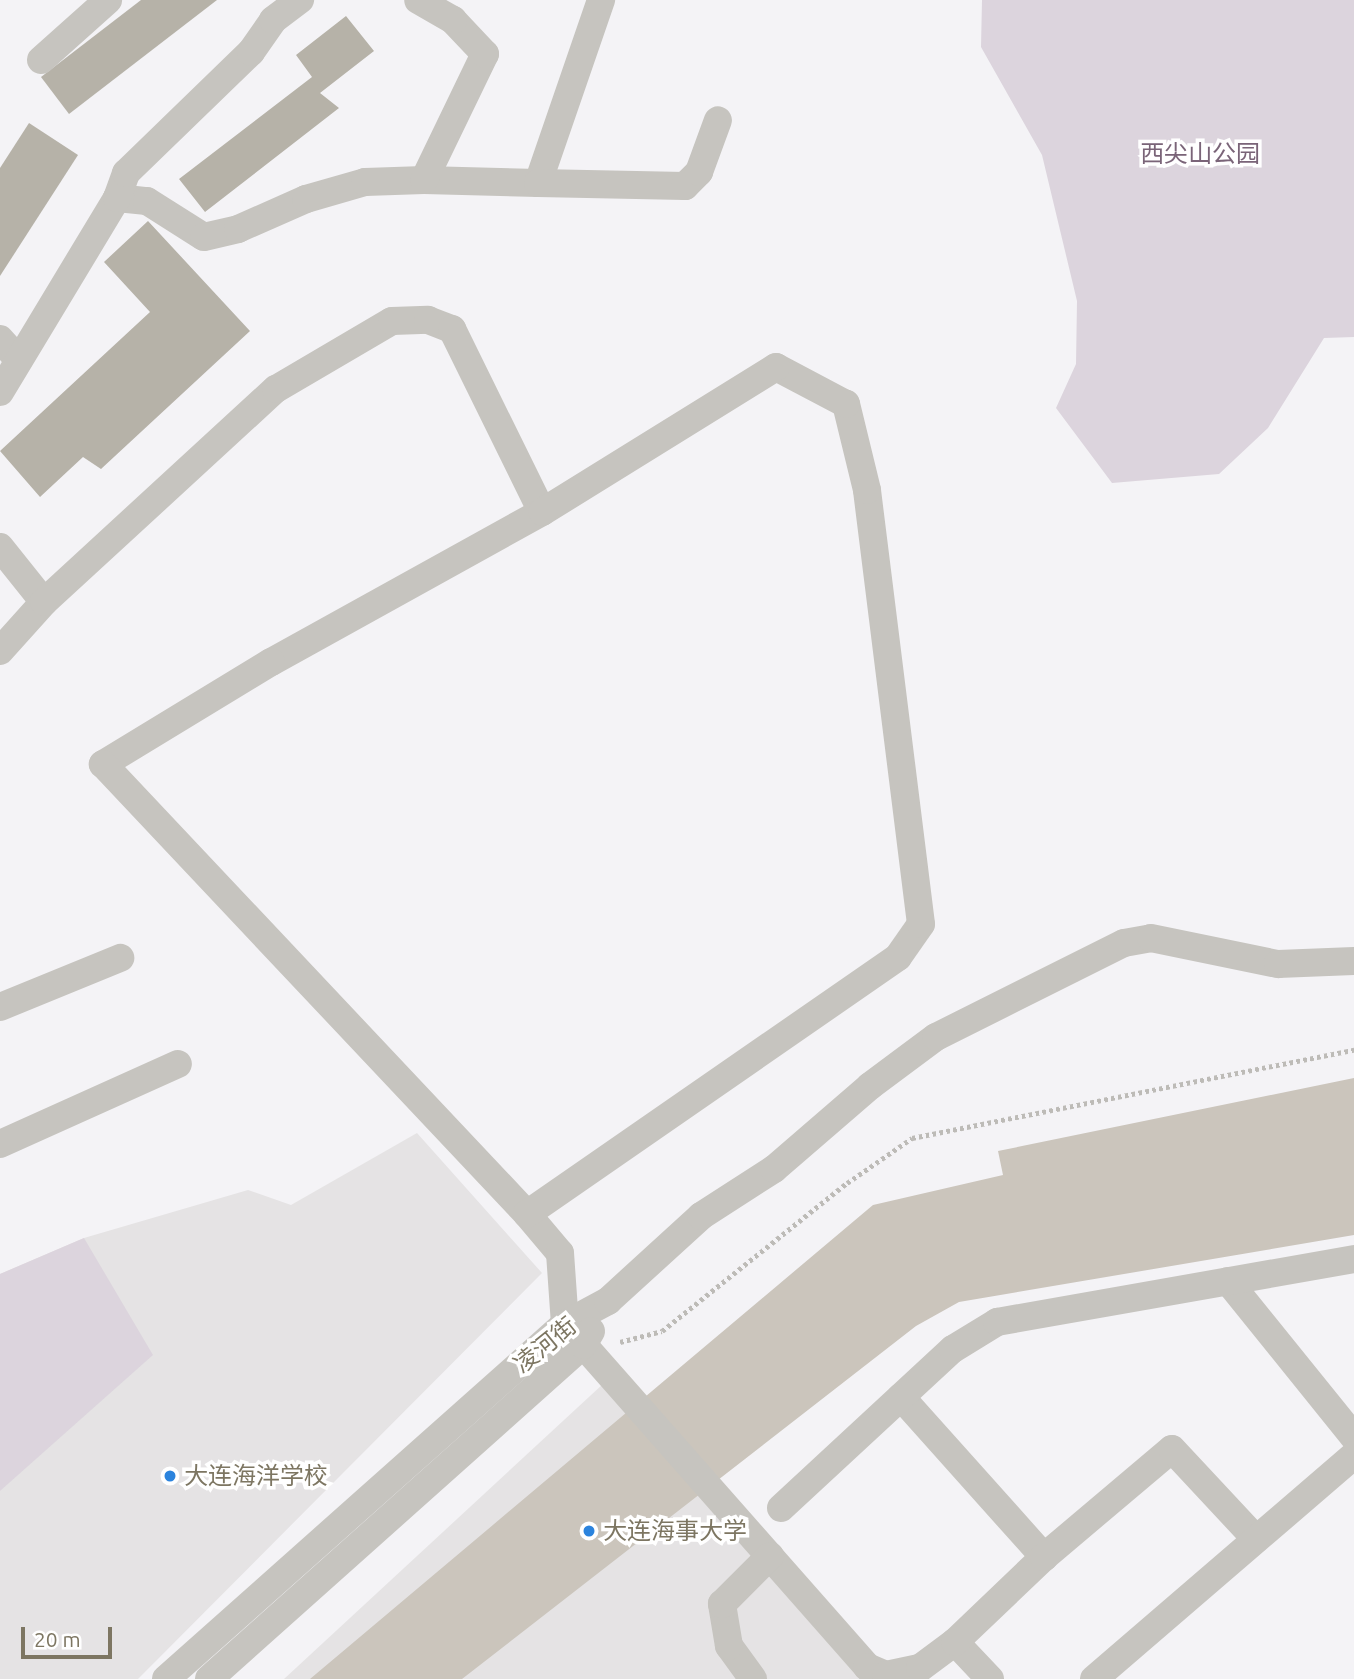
<!DOCTYPE html>
<html>
<head>
<meta charset="utf-8">
<style>
  body { margin:0 }
  #map { position:relative; width:1354px; height:1679px; overflow:hidden; background:#f4f3f6; font-family:Ubuntu,"Noto Sans SC",sans-serif }
  div>[style] { position:absolute }
  [style*='--x'] { left:calc(var(--x)*1px); top:calc(var(--y)*1px); width:calc(var(--w)*1px); rotate:calc(var(--a)*1deg) }
  .built>* { inset:0; background:#e5e3e4 }
  .green>* { inset:0; background:#dcd4dd }
  .water>* { inset:0; background:#cbc5bc }
  .building>* { inset:0; background:#b6b2a8 }
  .path>* { height:4.5px; margin-top:-2.25px; transform-origin:0; background:repeating-linear-gradient(90deg,#bdbbb7 0 3.5px,transparent 0 7px) }
  .minor>* { height:28px; margin:-14px; padding:0 14px; transform-origin:14px; border-radius:14px; background:#c6c4bf }
  .dots>* { width:19px; height:19px; translate:-50% -50%; box-sizing:border-box; border:4px solid #fff; border-radius:50% }
  span { translate:-50% -50%; white-space:nowrap; text-align:center; line-height:1.15; -webkit-text-stroke:7px #fff; paint-order:stroke }
  .park-label { font-size:24px; color:#7a6478 }
  .street-label { font-size:24px; color:#7d7662 }
  .poi-label { font-size:24px; color:#7d7662 }
  .left { translate:0 -50%; text-align:left }
  .scale { position:absolute; left:21px; top:1627px; width:91px; height:32px; box-sizing:border-box; border:4px solid #7d7662; border-top:0; padding-left:9px; font-size:21px; line-height:24px; white-space:nowrap; color:#7d7662; -webkit-text-stroke:5px #fff; paint-order:stroke }
</style>
</head>
<body>
<div id="map">
  <div class="built">
    <i style="clip-path:polygon(417px 1133px,542px 1273px,138px 1679px,0 1679px,0 1274px,84px 1238px,248px 1190px,291px 1205px)"></i>
    <i style="clip-path:polygon(603px 1384px,865px 1679px,284px 1679px)"></i>
  </div>
  <div class="green">
    <i style="clip-path:polygon(982px 0,1354px 0,1354px 337px,1324px 338px,1268px 428px,1219px 474px,1112px 483px,1056px 408px,1076px 364px,1077px 301px,1042px 155px,981px 47px)"></i>
    <i style="clip-path:polygon(84px 1238px,153px 1355px,0 1491px,0 1274px)"></i>
  </div>
  <div class="water">
    <i style="clip-path:polygon(1354px 1078px,1354px 1235px,959px 1302px,916px 1326px,462px 1679px,310px 1679px,873px 1205px,1003px 1175px,998px 1151px)"></i>
  </div>
  <div class="building">
    <i style="clip-path:polygon(141px 0,217px 0,69px 114px,41px 77px)"></i>
    <i style="clip-path:polygon(346px 16px,374px 51px,320px 93px,339px 108px,205px 212px,179px 179px,312px 77px,296px 55px)"></i>
    <i style="clip-path:polygon(29px 123px,78px 155px,0 276px,0 168px)"></i>
    <i style="clip-path:polygon(148px 221px,250px 331px,101px 469px,83px 457px,40px 497px,0 451px,150px 312px,104px 262px)"></i>
  </div>
  <div class="path">
    <i style="--x:620;--y:1342;--w:43;--a:-14.7"></i>
    <i style="--x:662;--y:1331;--w:237;--a:-38.7"></i>
    <i style="--x:847;--y:1183;--w:79;--a:-34.7"></i>
    <i style="--x:912;--y:1138;--w:451;--a:-11.3"></i>
  </div>
  <div class="minor">
    <i style="--x:41;--y:60;--w:90;--a:-41.8"></i>
    <i style="--x:424;--y:180;--w:114;--a:1.5"></i>
    <i style="--x:538;--y:183;--w:194;--a:-71"></i>
    <i style="--x:538;--y:183;--w:147;--a:1.2"></i>
    <i style="--x:685;--y:186;--w:20;--a:-45"></i>
    <i style="--x:699;--y:172;--w:55;--a:-69.9"></i>
    <i style="--x:117;--y:198;--w:30;--a:6"></i>
    <i style="--x:147;--y:201;--w:67;--a:32.3"></i>
    <i style="--x:204;--y:237;--w:35;--a:-13"></i>
    <i style="--x:238;--y:229;--w:74;--a:-23.8"></i>
    <i style="--x:306;--y:199;--w:61;--a:-16.1"></i>
    <i style="--x:365;--y:182;--w:59;--a:-1.9"></i>
    <i style="--x:424;--y:180;--w:140;--a:-64.2"></i>
    <i style="--x:485;--y:54;--w:47;--a:-133.3"></i>
    <i style="--x:453;--y:20;--w:40;--a:-150.3"></i>
    <i style="--x:0;--y:339;--w:28;--a:48"></i>
    <i style="--x:0;--y:392;--w:227;--a:-58.9"></i>
    <i style="--x:117;--y:198;--w:27;--a:-70"></i>
    <i style="--x:126;--y:173;--w:174;--a:-44.1"></i>
    <i style="--x:251;--y:52;--w:39;--a:-55"></i>
    <i style="--x:273;--y:20;--w:34;--a:-37"></i>
    <i style="--x:0;--y:547;--w:70;--a:51.3"></i>
    <i style="--x:0;--y:651;--w:66;--a:-48.1"></i>
    <i style="--x:44;--y:602;--w:315;--a:-42.6"></i>
    <i style="--x:276;--y:389;--w:134;--a:-30.4"></i>
    <i style="--x:392;--y:321;--w:36;--a:-2"></i>
    <i style="--x:428;--y:320;--w:26;--a:21"></i>
    <i style="--x:452;--y:329;--w:204;--a:63.8"></i>
    <i style="--x:542;--y:512;--w:310;--a:151"></i>
    <i style="--x:271;--y:662;--w:197;--a:148.7"></i>
    <i style="--x:103;--y:764;--w:618;--a:46.7"></i>
    <i style="--x:527;--y:1214;--w:51;--a:49.8"></i>
    <i style="--x:560;--y:1253;--w:71;--a:86"></i>
    <i style="--x:565;--y:1324;--w:457;--a:48.6"></i>
    <i style="--x:867;--y:1667;--w:21;--a:23"></i>
    <i style="--x:886;--y:1675;--w:35;--a:-12"></i>
    <i style="--x:920;--y:1668;--w:44;--a:-36.6"></i>
    <i style="--x:955;--y:1642;--w:51;--a:46.6"></i>
    <i style="--x:0;--y:1007;--w:130;--a:-22.2"></i>
    <i style="--x:0;--y:1144;--w:195;--a:-24.2"></i>
    <i style="--x:527;--y:1214;--w:451;--a:-34.7"></i>
    <i style="--x:898;--y:957;--w:40;--a:-55.1"></i>
    <i style="--x:921;--y:924;--w:437;--a:-97.1"></i>
    <i style="--x:867;--y:490;--w:89;--a:-103.7"></i>
    <i style="--x:846;--y:404;--w:79;--a:-152.1"></i>
    <i style="--x:776;--y:367;--w:275;--a:148.2"></i>
    <i style="--x:1228;--y:1281;--w:201;--a:51.1"></i>
    <i style="--x:901;--y:1397;--w:215;--a:48.2"></i>
    <i style="--x:781;--y:1508;--w:234;--a:-42.8"></i>
    <i style="--x:953;--y:1349;--w:52;--a:-31.5"></i>
    <i style="--x:997;--y:1322;--w:363;--a:-10"></i>
    <i style="--x:955;--y:1642;--w:123;--a:-43.7"></i>
    <i style="--x:1044;--y:1557;--w:167;--a:-40.2"></i>
    <i style="--x:1172;--y:1449;--w:123;--a:47"></i>
    <i style="--x:166;--y:1679;--w:534;--a:-41.66"></i>
    <i style="--x:565;--y:1324;--w:49;--a:-28.1"></i>
    <i style="--x:608;--y:1301;--w:126;--a:-42.4"></i>
    <i style="--x:701;--y:1216;--w:87;--a:-32.8"></i>
    <i style="--x:774;--y:1169;--w:127;--a:-40.8"></i>
    <i style="--x:870;--y:1086;--w:82;--a:-36.6"></i>
    <i style="--x:936;--y:1037;--w:210;--a:-26.6"></i>
    <i style="--x:1124;--y:943;--w:27;--a:-10"></i>
    <i style="--x:1151;--y:938;--w:130;--a:11.6"></i>
    <i style="--x:1278;--y:964;--w:76;--a:-2.3"></i>
    <i style="--x:209;--y:1679;--w:501;--a:-41.77"></i>
    <i style="--x:583;--y:1345;--w:16;--a:-60"></i>
    <i style="--x:753;--y:1679;--w:41;--a:-126"></i>
    <i style="--x:729;--y:1646;--w:43;--a:-99.5"></i>
    <i style="--x:722;--y:1604;--w:68;--a:-45"></i>
    <i style="--x:1094;--y:1679;--w:343;--a:-40.7"></i>
  </div>
  <div class="dots">
    <i style="left:170px;top:1476px;background:#2b83dd"></i>
    <i style="left:589px;top:1531px;background:#2b83dd"></i>
  </div>
  <div class="park-label">
    <span style="left:1200px;top:154px">西尖山公园</span>
  </div>
  <div class="street-label">
    <span style="left:545px;top:1345px;rotate:-39deg">凌河街</span>
  </div>
  <div class="poi-label">
    <span class="left" style="left:184px;top:1476px">大连海洋学校</span>
    <span class="left" style="left:603px;top:1531px">大连海事大学</span>
  </div>
  <div class="scale">20 m</div>
</div>
</body>
</html>
